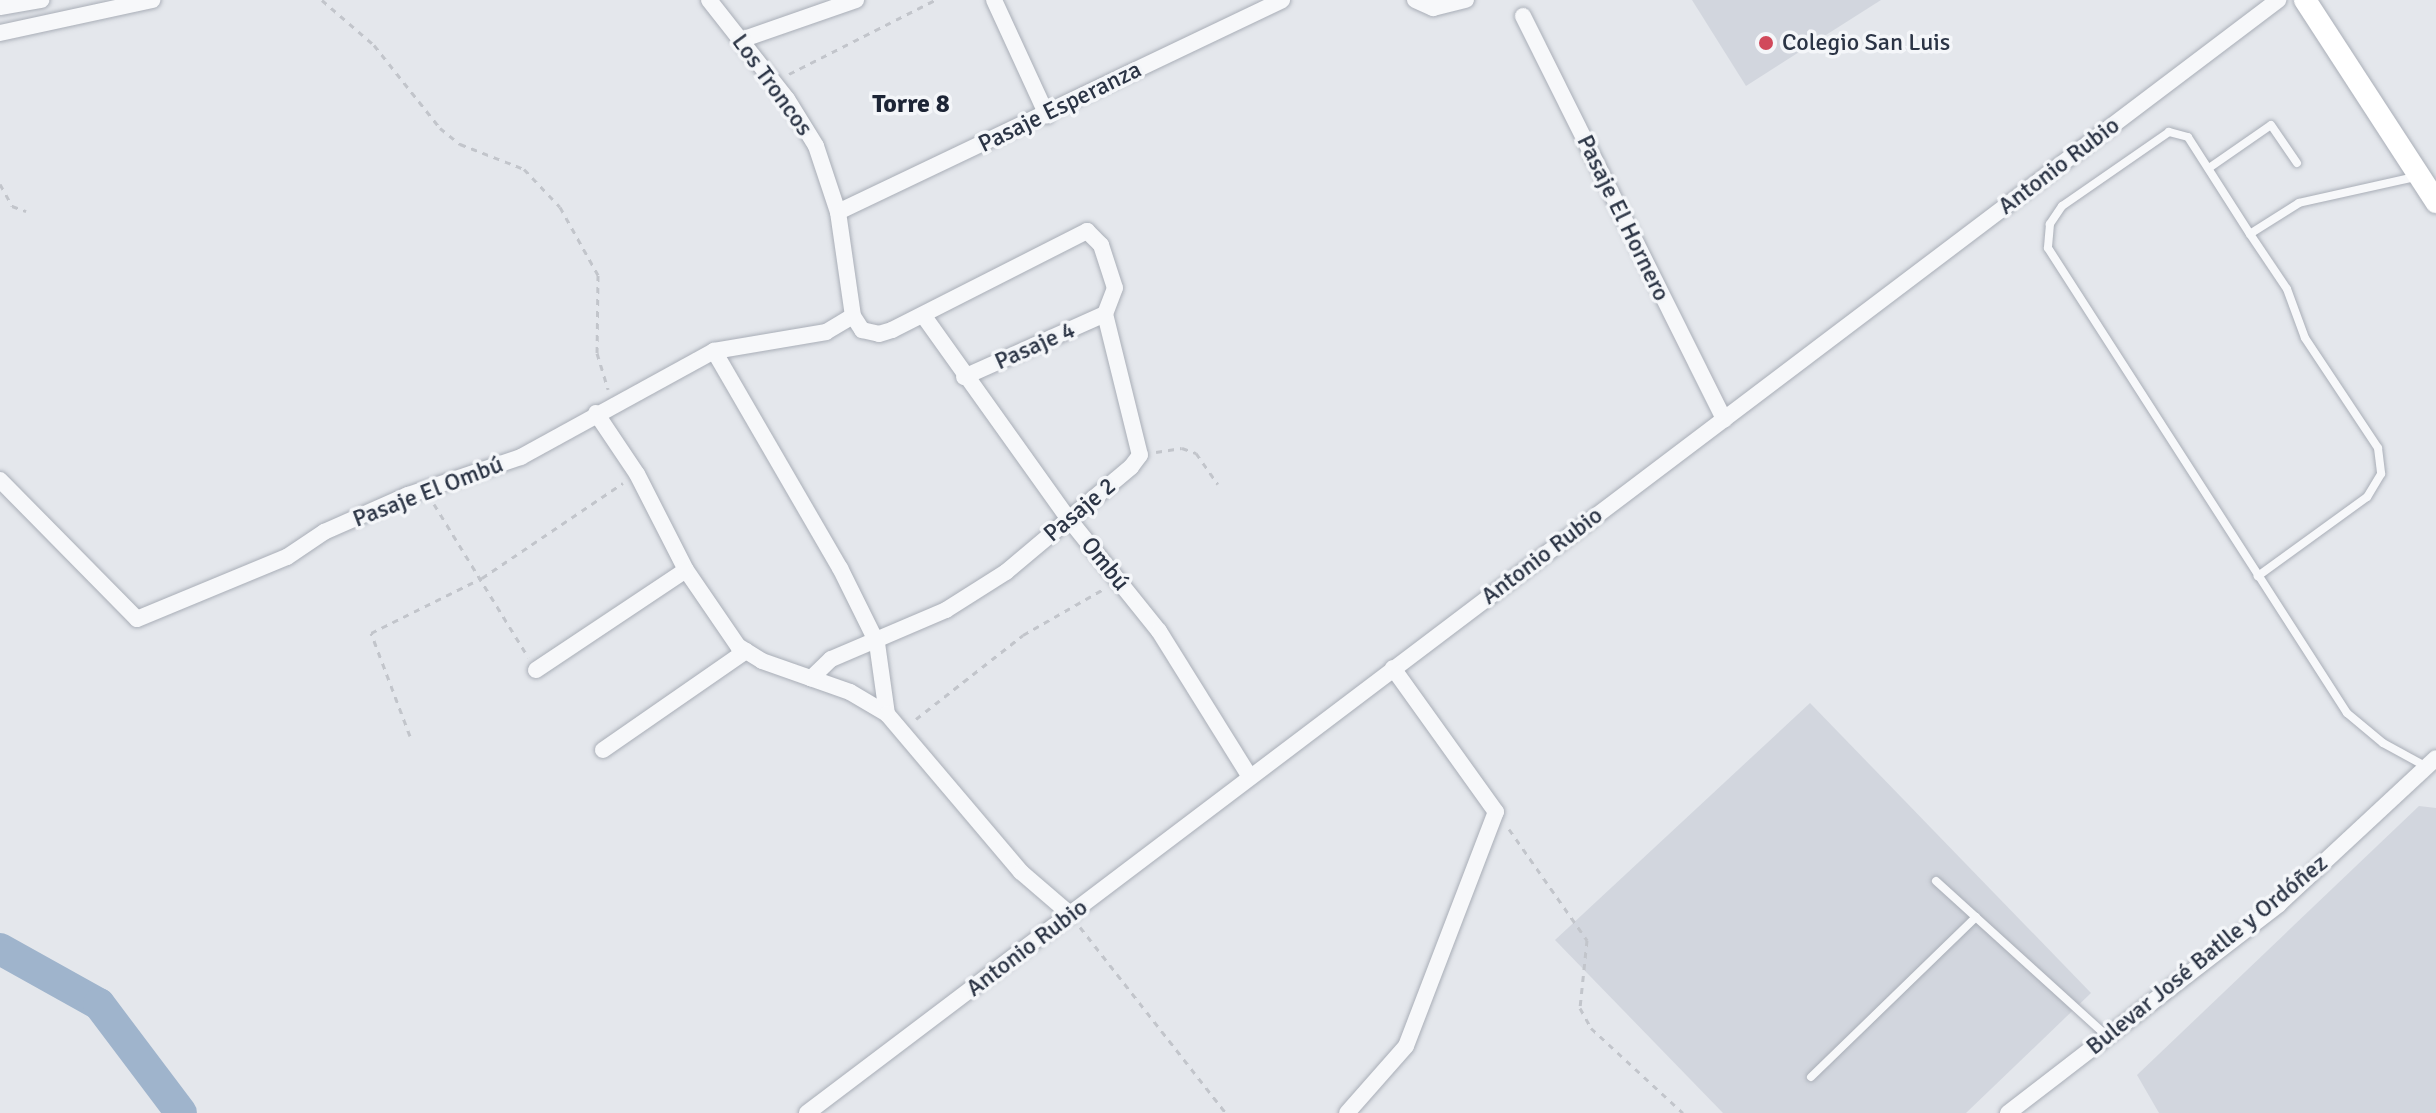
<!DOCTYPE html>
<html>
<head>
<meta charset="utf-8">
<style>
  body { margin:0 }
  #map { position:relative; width:2436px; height:1113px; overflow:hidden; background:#e4e7ec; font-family:Signika,sans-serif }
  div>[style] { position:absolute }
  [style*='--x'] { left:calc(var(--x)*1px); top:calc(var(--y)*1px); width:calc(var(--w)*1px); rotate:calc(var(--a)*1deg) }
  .built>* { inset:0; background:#d2d6de }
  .river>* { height:32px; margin:-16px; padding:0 16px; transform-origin:16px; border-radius:16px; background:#9fb4cc }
  .path>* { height:3px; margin-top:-1.5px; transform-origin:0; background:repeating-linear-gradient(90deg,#c2c5cb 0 6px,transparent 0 12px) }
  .roads { filter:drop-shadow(0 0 2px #a9aeb7) drop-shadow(0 0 2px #a9aeb7) }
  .lane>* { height:8px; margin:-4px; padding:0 4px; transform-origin:4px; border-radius:4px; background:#f7f8fa }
  .street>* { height:16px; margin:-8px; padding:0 8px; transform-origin:8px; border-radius:8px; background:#f7f8fa }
  .secondary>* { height:22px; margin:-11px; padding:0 11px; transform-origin:11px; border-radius:11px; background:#fff }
  .dots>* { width:22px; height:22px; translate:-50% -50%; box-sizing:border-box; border:4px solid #f4f6f9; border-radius:50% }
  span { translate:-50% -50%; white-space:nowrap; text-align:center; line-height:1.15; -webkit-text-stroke:7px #f4f6f9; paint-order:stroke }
  .poi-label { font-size:24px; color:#2b3445 }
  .left { translate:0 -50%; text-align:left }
  .street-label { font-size:24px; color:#2b3445 }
  .neighbourhood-label { font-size:26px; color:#1d2536; font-weight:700 }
</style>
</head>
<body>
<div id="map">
  <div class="built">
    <i style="clip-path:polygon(1692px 0,1881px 0,1746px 86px)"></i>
    <i style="clip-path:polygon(1810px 703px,2091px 993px,1966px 1113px,1723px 1113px,1555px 940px)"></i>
    <i style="clip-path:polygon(2419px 806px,2436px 808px,2436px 1113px,2159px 1113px,2137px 1075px)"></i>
  </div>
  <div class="river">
    <i style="--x:0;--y:949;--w:113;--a:29.1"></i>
    <i style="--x:99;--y:1004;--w:136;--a:53"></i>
  </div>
  <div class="path">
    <i style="--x:322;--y:0;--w:69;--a:40.9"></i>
    <i style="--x:374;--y:45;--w:106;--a:51.5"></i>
    <i style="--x:440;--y:128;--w:26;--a:39"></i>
    <i style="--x:460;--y:144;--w:69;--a:21.3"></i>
    <i style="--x:524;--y:169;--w:52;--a:46.5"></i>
    <i style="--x:560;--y:207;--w:78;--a:60.8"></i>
    <i style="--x:598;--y:275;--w:78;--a:90.7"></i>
    <i style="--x:597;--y:353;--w:38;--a:73"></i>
    <i style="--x:789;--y:74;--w:164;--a:-26.9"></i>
    <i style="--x:0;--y:184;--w:25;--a:61"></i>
    <i style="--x:12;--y:206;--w:15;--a:20"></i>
    <i style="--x:1156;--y:452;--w:26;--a:-9"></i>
    <i style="--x:1182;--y:448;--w:15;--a:20"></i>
    <i style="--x:1196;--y:453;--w:38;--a:55"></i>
    <i style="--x:434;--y:504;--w:180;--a:58.4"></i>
    <i style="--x:916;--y:719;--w:136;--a:-38.1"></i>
    <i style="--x:1023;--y:635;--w:91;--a:-29.7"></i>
    <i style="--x:410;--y:736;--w:110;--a:-110.7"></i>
    <i style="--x:371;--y:633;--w:124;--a:-26.4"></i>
    <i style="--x:482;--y:578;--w:170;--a:-34"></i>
    <i style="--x:1509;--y:829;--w:136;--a:54.9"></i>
    <i style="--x:1587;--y:940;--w:68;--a:95.9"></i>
    <i style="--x:1580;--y:1008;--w:23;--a:61"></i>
    <i style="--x:1591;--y:1028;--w:125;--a:42.7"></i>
    <i style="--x:1080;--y:927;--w:236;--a:51.9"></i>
  </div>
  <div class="roads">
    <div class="lane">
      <i style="--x:2209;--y:168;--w:75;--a:-34.7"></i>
      <i style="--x:2271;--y:125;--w:46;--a:55.6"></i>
      <i style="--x:2415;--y:177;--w:119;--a:167.4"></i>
      <i style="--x:2299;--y:203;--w:58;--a:147.7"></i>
      <i style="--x:2250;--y:234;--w:115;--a:-122.6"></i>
      <i style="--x:2188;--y:137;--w:20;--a:-165"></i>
      <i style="--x:2169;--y:132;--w:130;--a:145.3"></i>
      <i style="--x:2062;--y:206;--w:22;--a:124"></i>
      <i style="--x:2050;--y:224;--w:24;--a:95"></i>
      <i style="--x:2048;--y:248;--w:553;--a:57.26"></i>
      <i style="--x:2347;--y:713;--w:47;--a:39.8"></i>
      <i style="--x:2383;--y:743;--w:50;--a:28.6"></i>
      <i style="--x:2250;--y:234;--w:66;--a:56.1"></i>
      <i style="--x:2287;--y:289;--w:52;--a:69.8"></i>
      <i style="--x:2305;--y:338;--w:132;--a:56.4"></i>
      <i style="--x:2378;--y:448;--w:26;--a:83"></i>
      <i style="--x:2381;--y:474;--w:27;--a:121"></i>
      <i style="--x:2367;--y:497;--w:135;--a:144.1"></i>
      <i style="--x:1936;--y:881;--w:231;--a:42.2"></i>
      <i style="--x:1811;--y:1077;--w:230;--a:-44.1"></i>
    </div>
    <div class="street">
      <i style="--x:709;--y:0;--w:126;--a:51.8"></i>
      <i style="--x:787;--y:99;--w:55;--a:58.3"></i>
      <i style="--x:816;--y:146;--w:70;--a:71.6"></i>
      <i style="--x:838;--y:212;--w:105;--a:81.8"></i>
      <i style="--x:853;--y:316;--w:17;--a:57"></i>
      <i style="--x:862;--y:330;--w:17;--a:13"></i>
      <i style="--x:879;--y:334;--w:14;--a:-17"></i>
      <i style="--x:892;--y:330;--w:219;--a:-26.9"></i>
      <i style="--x:1087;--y:231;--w:20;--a:45"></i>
      <i style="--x:1101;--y:245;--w:45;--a:72"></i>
      <i style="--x:1115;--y:288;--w:28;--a:111"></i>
      <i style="--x:1105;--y:314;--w:145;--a:76.1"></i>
      <i style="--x:1140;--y:455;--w:15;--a:127"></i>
      <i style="--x:1131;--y:467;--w:163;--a:140"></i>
      <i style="--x:1006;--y:572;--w:71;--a:147.7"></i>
      <i style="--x:946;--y:610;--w:125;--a:156.9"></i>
      <i style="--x:831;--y:659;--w:28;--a:136"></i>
      <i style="--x:994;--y:0;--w:127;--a:65.3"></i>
      <i style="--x:1415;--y:0;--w:20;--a:24"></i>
      <i style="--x:1433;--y:8;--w:34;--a:-14"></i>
      <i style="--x:0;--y:7;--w:42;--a:-9.7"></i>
      <i style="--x:1523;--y:16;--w:451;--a:63.5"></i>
      <i style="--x:0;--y:33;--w:156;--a:-12.2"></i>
      <i style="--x:741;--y:40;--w:122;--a:-19.2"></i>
      <i style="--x:838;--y:212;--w:492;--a:-25.5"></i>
      <i style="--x:923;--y:315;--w:249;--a:54.5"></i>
      <i style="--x:1068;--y:518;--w:145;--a:51.2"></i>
      <i style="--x:1159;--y:631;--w:172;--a:58.1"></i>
      <i style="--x:714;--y:351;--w:251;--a:59.9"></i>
      <i style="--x:840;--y:568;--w:84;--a:63.7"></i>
      <i style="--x:877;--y:643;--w:72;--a:82"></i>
      <i style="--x:964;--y:377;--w:154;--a:-24.1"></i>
      <i style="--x:596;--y:413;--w:73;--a:56.1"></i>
      <i style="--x:637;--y:474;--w:108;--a:63"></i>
      <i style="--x:686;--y:570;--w:92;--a:55.6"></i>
      <i style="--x:738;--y:646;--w:28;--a:32"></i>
      <i style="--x:762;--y:661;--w:93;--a:19.4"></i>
      <i style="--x:850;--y:692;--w:43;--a:30.7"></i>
      <i style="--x:887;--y:714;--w:207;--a:49.7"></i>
      <i style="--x:1021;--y:872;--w:66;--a:40.7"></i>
      <i style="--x:0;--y:480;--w:195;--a:45.4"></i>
      <i style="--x:137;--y:619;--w:162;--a:-22.5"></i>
      <i style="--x:287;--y:557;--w:45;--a:-34"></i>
      <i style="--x:324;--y:532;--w:92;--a:-23.8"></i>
      <i style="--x:408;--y:495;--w:119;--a:-18.6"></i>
      <i style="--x:521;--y:457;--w:220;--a:-28.8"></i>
      <i style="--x:714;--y:351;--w:114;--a:-9.6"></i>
      <i style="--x:826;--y:332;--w:31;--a:-31"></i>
      <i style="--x:536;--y:670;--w:180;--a:-33.7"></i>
      <i style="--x:603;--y:750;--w:174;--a:-34.7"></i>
      <i style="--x:807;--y:1113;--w:1845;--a:-37.11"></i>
      <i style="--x:1347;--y:1113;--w:89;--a:-48.6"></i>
      <i style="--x:1406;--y:1046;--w:251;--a:-69"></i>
      <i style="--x:1496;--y:812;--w:177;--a:-125.6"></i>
      <i style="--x:2008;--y:1113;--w:342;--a:-37.6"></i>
      <i style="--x:2279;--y:904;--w:214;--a:-42.9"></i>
    </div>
    <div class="secondary">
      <i style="--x:2305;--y:0;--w:241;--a:57"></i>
    </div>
  </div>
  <div class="dots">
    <i style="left:1766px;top:43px;background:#d1495b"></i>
  </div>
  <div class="poi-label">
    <span class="left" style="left:1782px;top:43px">Colegio San Luis</span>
  </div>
  <div class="street-label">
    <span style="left:772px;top:85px;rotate:54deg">Los Troncos</span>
    <span style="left:1060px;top:107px;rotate:-26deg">Pasaje Esperanza</span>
    <span style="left:2059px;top:166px;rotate:-37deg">Antonio Rubio</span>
    <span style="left:1623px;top:218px;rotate:64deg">Pasaje El Hornero</span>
    <span style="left:1035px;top:346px;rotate:-24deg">Pasaje 4</span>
    <span style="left:428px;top:492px;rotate:-21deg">Pasaje El Ombú</span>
    <span style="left:1080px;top:510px;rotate:-40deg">Pasaje 2</span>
    <span style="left:1542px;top:556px;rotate:-37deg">Antonio Rubio</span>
    <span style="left:1105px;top:564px;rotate:51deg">Ombú</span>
    <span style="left:1027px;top:948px;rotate:-37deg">Antonio Rubio</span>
    <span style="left:2207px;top:955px;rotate:-39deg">Bulevar José Batlle y Ordóñez</span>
  </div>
  <div class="neighbourhood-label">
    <span style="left:911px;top:105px">Torre 8</span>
  </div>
</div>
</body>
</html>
